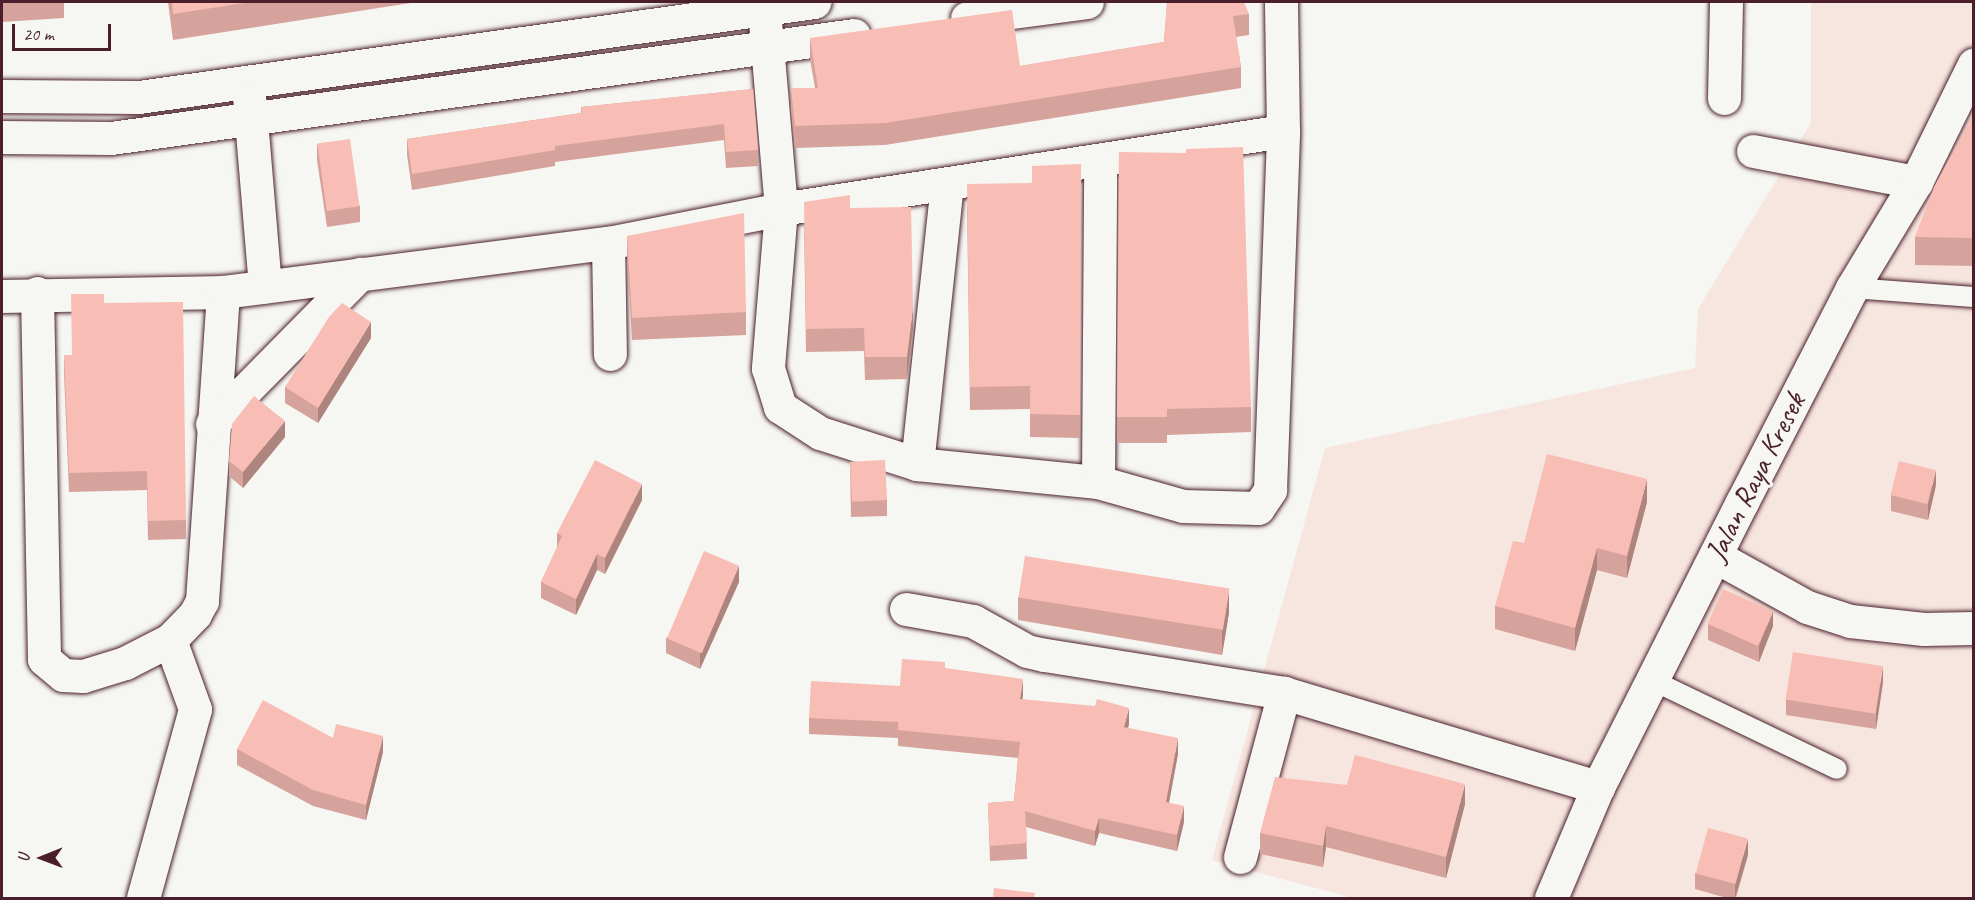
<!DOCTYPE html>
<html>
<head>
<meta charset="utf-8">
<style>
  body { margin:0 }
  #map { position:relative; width:1975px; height:900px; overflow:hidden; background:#f6f6f2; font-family:Caveat,sans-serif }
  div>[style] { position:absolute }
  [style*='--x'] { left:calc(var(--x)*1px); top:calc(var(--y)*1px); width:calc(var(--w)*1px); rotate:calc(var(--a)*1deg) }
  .built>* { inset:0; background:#f7e5df }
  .roads { filter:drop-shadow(0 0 2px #4a1f2b) drop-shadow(0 0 2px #4a1f2b) }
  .lane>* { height:20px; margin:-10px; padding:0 10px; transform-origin:10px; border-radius:10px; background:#f6f6f2 }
  .street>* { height:33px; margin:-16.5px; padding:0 16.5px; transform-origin:16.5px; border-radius:16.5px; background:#f6f6f2 }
  .secondary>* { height:33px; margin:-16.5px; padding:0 16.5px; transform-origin:16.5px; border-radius:16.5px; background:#f6f6f2 }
  .wall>* { inset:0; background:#d5a39b }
  .shaded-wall>* { inset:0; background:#ae847e }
  .building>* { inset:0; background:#f8bdb4; transform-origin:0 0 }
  span { translate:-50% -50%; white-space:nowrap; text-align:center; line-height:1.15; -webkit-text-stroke:6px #f6f6f2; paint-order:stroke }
  .street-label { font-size:30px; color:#4a1f2b }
  .frame { position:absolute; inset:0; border:3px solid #4a1f2b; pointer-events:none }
  .north { position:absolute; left:12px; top:828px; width:60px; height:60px; -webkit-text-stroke:4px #f6f6f2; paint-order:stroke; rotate:269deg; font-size:16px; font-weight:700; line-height:24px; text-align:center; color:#4a1f2b }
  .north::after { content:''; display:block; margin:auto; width:21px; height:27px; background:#4a1f2b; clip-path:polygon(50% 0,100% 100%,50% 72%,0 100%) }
  .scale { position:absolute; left:12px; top:24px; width:99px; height:27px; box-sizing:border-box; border:3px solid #4a1f2b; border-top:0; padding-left:8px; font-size:18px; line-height:21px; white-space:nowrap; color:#4a1f2b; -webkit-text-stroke:4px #f6f6f2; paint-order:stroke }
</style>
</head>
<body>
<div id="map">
  <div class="built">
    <i style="clip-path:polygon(1811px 2px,1973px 2px,1973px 898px,1353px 898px,1212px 860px,1325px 448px,1695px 368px,1698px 309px,1811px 123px)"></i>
  </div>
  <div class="roads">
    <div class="lane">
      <i style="--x:1852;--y:288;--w:122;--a:4.2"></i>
      <i style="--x:1652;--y:680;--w:205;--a:25.7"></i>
    </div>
    <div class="street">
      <i style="--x:764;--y:10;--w:200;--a:85.1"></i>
      <i style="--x:781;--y:209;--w:160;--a:94.7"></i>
      <i style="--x:768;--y:368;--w:41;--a:72.9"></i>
      <i style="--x:780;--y:407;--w:48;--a:33"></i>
      <i style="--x:820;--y:433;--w:102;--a:17.7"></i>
      <i style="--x:917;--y:464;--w:182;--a:5.7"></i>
      <i style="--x:1098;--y:482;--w:88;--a:15.8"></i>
      <i style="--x:1183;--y:506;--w:75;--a:1.5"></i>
      <i style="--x:1258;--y:508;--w:22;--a:-56"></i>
      <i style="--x:1270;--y:490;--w:359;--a:-87.9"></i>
      <i style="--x:1283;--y:131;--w:129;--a:-90.9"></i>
      <i style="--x:967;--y:18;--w:121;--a:-7.6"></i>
      <i style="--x:2;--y:96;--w:137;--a:0.4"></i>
      <i style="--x:139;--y:97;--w:682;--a:-8.01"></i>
      <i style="--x:249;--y:96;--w:191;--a:85.2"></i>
      <i style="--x:1724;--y:98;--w:96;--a:-88.8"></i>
      <i style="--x:2;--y:137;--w:109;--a:0.5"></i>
      <i style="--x:111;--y:138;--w:750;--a:-7.89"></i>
      <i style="--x:1753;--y:151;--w:166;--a:10.8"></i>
      <i style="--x:608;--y:243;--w:111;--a:89"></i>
      <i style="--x:37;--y:293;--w:366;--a:88.9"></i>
      <i style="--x:44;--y:659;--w:25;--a:40"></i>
      <i style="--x:63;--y:675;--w:20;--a:3"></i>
      <i style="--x:83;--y:676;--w:44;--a:-17.2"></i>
      <i style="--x:125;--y:663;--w:51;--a:-27.1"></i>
      <i style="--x:170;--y:640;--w:36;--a:-46"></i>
      <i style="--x:195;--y:614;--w:15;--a:-62"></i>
      <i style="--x:202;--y:601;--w:310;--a:-86.1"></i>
      <i style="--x:2;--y:296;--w:221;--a:-1"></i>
      <i style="--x:223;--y:292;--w:388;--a:-7.3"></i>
      <i style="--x:608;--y:243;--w:176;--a:-11.1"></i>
      <i style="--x:781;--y:209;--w:508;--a:-8.83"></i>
      <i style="--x:212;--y:424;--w:211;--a:-45.4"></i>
      <i style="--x:917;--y:464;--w:281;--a:-83.9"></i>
      <i style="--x:1098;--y:482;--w:320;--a:-89.6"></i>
      <i style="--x:1715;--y:556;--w:105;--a:29"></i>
      <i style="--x:1807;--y:607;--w:45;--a:18"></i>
      <i style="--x:1850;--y:621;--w:74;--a:6.2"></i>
      <i style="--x:1924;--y:629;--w:50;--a:-1.1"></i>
      <i style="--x:906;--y:609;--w:68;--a:10.2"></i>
      <i style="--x:973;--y:621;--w:62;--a:29.1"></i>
      <i style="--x:1027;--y:651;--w:18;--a:13"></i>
      <i style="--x:1045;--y:655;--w:242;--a:9"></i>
      <i style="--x:1284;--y:693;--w:328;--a:16.7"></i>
      <i style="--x:1240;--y:857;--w:170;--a:-75"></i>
      <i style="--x:143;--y:898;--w:196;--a:-74.6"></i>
      <i style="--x:195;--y:709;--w:73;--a:-109.9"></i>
    </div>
    <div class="secondary">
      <i style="--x:1551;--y:898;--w:121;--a:-67.1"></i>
      <i style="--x:1598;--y:787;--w:319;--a:-63.2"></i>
      <i style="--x:1742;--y:502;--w:241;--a:-62.8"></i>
      <i style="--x:1852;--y:288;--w:124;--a:-58.9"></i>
      <i style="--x:1916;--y:182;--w:131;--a:-63.8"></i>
    </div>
  </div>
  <div class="wall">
    <i style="clip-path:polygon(2px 2px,64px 2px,64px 18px,2px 22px)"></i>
    <i style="clip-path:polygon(168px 2px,417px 2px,173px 40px)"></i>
    <i style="clip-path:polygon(1167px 2px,1249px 14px,1249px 35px,1236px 37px,1241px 67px,1241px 88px,885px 145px,795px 148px,791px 110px,791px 88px,815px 88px,810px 59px,810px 38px,1020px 66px,1164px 42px)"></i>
    <i style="clip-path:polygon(753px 89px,758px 150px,758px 166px,726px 168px,724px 140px,555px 162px,555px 166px,412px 190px,407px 155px,407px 139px,581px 113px,581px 107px)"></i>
    <i style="clip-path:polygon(1974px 114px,1974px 266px,1915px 265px,1915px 237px)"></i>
    <i style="clip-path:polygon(317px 144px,360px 206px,360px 222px,327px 227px,317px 160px)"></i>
    <i style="clip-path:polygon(1119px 152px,1251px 407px,1251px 432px,1167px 435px,1167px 443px,1117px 443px)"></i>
    <i style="clip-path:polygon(1081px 164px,1080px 438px,1030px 437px,1030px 409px,970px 410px,967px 207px)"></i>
    <i style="clip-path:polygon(850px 208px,913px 329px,907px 379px,865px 380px,864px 351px,806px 352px,804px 224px)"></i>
    <i style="clip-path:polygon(627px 236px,746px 312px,746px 335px,632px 340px,627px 258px)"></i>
    <i style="clip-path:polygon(104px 303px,186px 520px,186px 539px,148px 540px,147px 490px,69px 492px,64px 374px,64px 355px,72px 355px)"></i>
    <i style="clip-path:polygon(371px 338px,318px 423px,285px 403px,285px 387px)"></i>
    <i style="clip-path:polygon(285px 437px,243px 488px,229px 476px,229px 461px)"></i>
    <i style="clip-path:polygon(850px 462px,887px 500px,887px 516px,851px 517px)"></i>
    <i style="clip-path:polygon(1936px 485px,1928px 520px,1891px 511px,1891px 495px)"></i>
    <i style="clip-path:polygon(642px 500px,605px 574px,597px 570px,576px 615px,541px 598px,541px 582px,557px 548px,557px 533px)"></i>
    <i style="clip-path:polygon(1647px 502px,1627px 578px,1597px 570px,1575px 651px,1495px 629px,1495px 606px)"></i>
    <i style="clip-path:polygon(739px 582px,700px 669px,666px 653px,666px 638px)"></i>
    <i style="clip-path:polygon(1018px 597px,1229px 613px,1222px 655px,1018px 620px)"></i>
    <i style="clip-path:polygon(1708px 624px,1773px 626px,1759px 662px,1708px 640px)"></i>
    <i style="clip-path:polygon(945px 668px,1023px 695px,1022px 699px,1129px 724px,1128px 728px,1178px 754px,1169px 803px,1184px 822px,1177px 851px,1099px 833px,1095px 846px,1026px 827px,1027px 859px,990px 861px,988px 803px,1014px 801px,1018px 758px,898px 746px,898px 738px,809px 734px,809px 718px,900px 686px)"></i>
    <i style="clip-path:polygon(1883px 682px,1876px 729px,1786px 715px,1786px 699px)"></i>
    <i style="clip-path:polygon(333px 738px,383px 752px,366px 820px,313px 806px,237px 765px,237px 749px)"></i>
    <i style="clip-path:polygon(1347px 785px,1465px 804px,1446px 878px,1326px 847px,1323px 867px,1260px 854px,1260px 833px)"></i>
    <i style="clip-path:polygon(1748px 855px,1736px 898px,1727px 898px,1695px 889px,1695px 873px)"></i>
  </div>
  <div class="shaded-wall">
    <i style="clip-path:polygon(913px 307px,913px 329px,907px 379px,907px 357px)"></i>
    <i style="clip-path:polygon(371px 322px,371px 338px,318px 423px,318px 408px)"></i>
    <i style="clip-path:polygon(285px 421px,285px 437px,243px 488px,243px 472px)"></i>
    <i style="clip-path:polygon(1936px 470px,1936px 485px,1928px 520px,1928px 504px)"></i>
    <i style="clip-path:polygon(1647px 479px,1647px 502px,1627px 578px,1627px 556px)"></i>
    <i style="clip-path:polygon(642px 484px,642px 500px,605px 574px,605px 558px)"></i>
    <i style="clip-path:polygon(1597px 548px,1597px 570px,1575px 651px,1575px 628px)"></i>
    <i style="clip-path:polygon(597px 554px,597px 570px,576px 615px,576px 599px)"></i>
    <i style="clip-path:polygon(739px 566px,739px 582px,700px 669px,700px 653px)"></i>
    <i style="clip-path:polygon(1229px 590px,1229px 613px,1222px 655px,1222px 632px)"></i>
    <i style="clip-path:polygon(1773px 611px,1773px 626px,1759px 662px,1759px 646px)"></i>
    <i style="clip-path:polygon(1883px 666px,1883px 682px,1876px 729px,1876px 713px)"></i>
    <i style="clip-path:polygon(1023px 679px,1023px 695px,1020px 715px,1020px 699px)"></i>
    <i style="clip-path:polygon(1129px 708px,1129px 724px,1124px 743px,1124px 727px)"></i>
    <i style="clip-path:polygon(383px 736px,383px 752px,366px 820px,366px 805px)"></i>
    <i style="clip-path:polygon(1178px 738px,1178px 754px,1166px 818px,1166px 802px)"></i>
    <i style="clip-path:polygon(1465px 784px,1465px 804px,1446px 878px,1446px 857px)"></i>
    <i style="clip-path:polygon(1184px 806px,1184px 822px,1177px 851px,1177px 835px)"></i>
    <i style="clip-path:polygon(1099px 818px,1099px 833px,1095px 846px,1095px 831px)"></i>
    <i style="clip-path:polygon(1326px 826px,1326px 847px,1323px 867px,1323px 846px)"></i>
    <i style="clip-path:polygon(1748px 839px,1748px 855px,1735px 898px,1735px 885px)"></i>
  </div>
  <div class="building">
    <i style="clip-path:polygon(2px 2px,22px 2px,2px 3px)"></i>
    <i style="clip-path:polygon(172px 2px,251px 2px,173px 14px)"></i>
    <i style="clip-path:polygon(1167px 2px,1244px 2px,1249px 14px,1233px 16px,1241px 67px,885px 123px,795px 126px,791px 88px,818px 88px,810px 38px,1012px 10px,1020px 66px,1164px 42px)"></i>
    <i style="clip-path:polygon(753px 89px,758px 150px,726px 152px,724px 124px,555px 146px,555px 150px,412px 174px,407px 139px,582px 113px,581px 107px)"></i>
    <i style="clip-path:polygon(1974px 114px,1974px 238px,1915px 237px,1934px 187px)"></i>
    <i style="left:350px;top:139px;width:68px;height:33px;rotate:82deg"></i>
    <i style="clip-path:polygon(1243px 147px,1251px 407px,1167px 409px,1167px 417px,1117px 417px,1119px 152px,1186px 153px,1186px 149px)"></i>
    <i style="clip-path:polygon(1081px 164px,1080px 415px,1030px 414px,1030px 386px,970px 387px,967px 184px,1032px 183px,1032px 166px)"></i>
    <i style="clip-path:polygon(850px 195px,850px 208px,911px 207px,913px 307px,907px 357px,865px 357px,864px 328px,806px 329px,804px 202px)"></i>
    <i style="clip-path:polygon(744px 213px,746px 312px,632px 318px,627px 236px)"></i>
    <i style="clip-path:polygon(71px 294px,104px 294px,104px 303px,183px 302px,186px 520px,148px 521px,147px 471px,69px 473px,64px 355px,72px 355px)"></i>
    <i style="clip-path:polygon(342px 303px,371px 322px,318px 408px,285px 387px,329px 317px)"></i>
    <i style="clip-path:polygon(254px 396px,285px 421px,243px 472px,229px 461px,232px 424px)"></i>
    <i style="clip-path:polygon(1547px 454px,1647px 479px,1627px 556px,1597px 548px,1575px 628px,1495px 606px,1513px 541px,1524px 543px)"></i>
    <i style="clip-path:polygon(595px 460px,642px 484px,605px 558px,597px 554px,576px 599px,541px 582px,562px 536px,557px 533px)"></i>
    <i style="left:885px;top:460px;width:40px;height:35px;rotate:87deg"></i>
    <i style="left:1899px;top:461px;width:38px;height:35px;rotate:14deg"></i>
    <i style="left:704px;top:551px;width:38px;height:95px;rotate:23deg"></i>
    <i style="left:1025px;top:556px;width:207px;height:42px;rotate:9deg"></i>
    <i style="left:1723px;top:589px;width:55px;height:38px;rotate:24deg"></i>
    <i style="left:1793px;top:652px;width:91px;height:48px;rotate:9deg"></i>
    <i style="clip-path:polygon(902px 659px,945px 662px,945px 668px,1023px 679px,1020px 699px,1095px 706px,1097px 699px,1129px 708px,1124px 727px,1178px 738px,1166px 802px,1184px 806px,1177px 835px,1099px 818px,1095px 831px,1025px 811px,1027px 843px,990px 846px,988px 803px,1014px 801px,1020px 742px,898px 730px,898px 722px,809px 718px,811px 681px,900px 686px)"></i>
    <i style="clip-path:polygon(263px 700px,333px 738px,336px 724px,383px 736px,366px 805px,313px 790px,237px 749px)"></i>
    <i style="clip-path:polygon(1355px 755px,1465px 784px,1446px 857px,1326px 826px,1323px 846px,1260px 833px,1275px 777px,1347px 785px)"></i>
    <i style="left:1708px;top:828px;width:41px;height:47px;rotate:15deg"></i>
    <i style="clip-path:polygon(994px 888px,1035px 893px,1034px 898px,993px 898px)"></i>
  </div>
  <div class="street-label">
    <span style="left:1755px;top:477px;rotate:-63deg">Jalan Raya Kresek</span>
  </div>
  <div class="frame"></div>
  <div class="north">U</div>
  <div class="scale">20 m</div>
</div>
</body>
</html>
